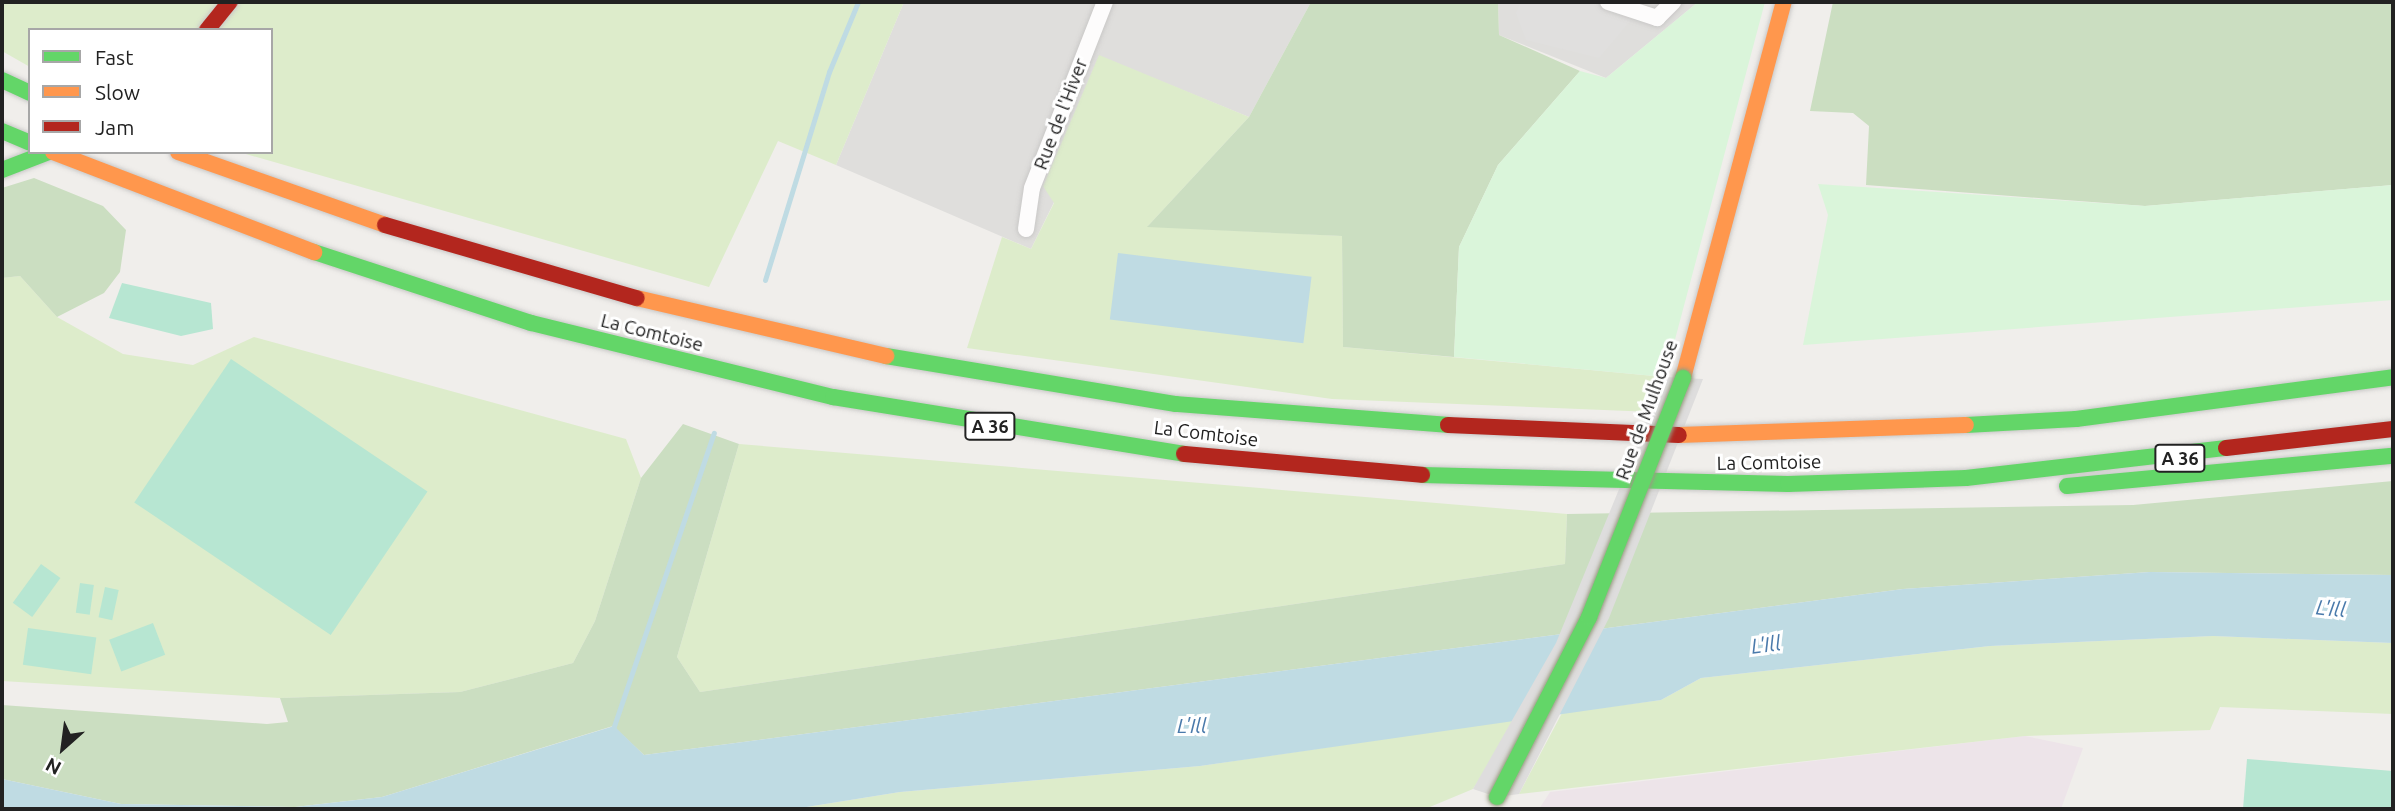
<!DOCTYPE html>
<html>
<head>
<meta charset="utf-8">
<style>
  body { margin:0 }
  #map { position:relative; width:2395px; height:811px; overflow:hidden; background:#f0eeeb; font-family:Ubuntu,sans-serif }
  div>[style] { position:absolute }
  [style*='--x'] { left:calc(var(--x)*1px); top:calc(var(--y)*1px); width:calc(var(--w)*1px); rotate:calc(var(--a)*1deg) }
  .residential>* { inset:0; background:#dfdedc }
  .industrial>* { inset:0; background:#ede4e9 }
  .grass>* { inset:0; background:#ddeccb }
  .forest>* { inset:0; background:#cbdec1 }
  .park>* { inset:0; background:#daf5da }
  .pitch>* { inset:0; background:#b7e6d2; transform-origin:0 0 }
  .parking>* { inset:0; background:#e0dfde }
  .water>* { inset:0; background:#bfdbe3; transform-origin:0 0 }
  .pier>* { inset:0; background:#dedddd }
  .stream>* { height:5px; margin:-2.5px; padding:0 2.5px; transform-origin:2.5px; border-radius:2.5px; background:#bfdbe3 }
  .roads { filter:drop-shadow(0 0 2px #c9c8c7) drop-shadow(0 0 2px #c9c8c7) }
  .street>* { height:16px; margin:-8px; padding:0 8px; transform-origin:8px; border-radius:8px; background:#fdfcfc }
  .fast>* { height:16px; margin:-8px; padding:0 8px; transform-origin:8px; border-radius:8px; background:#63d668 }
  .slow>* { height:16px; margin:-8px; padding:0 8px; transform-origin:8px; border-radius:8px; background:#ff974d }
  .jam>* { height:16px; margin:-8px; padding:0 8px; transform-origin:8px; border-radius:8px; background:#b3261e }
  .bridges { filter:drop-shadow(0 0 2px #999a82) drop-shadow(0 0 2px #999a82) }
  .fast-bridge>* { height:16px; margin:-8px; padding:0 8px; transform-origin:8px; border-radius:8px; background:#63d668 }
  span { translate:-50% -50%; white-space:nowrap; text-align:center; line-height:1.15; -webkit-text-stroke:6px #fff; paint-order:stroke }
  .shield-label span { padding:2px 5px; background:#fff; border:2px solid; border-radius:5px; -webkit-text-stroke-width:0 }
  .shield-label { font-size:18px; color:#222; font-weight:700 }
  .street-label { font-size:19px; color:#222 }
  .water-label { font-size:21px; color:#4a7aab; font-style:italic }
  .frame { position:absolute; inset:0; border:4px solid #222; pointer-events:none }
  .legend { position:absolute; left:28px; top:28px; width:245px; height:126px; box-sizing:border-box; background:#fff; border:2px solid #a7a7a7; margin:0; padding:9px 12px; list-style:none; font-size:21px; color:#222 }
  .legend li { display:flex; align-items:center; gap:14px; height:35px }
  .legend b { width:35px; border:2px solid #a7a7a7 }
  .north { position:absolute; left:28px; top:713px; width:70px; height:70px; -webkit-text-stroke:5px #fff; paint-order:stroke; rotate:208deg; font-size:19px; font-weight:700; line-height:28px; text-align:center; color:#222 }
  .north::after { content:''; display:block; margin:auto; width:24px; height:32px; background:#222; clip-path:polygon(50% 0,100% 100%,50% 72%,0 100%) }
</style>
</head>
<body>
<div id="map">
  <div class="residential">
    <i style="clip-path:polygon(904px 2px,1311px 2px,1249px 117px,1099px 56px,1054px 202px,1031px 249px,836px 165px)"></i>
    <i style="clip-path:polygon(1498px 2px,1698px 2px,1606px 78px,1499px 35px)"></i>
  </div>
  <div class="industrial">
    <i style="clip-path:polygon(2025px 736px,2083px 748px,2061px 809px,1539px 809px,1550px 792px)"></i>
  </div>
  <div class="grass">
    <i style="clip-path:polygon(2px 2px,904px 2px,836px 165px,778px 141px,709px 287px,239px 152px,271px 152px,271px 30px,30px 30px,30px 67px,2px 51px)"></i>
    <i style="clip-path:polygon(1099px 55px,1249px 117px,1148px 226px,1342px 236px,1343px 347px,1665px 377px,1653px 412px,1332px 399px,967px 348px,1002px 237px,1031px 249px,1054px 203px,1043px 186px)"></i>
    <i style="clip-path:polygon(20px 276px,57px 317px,123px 354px,193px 365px,254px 337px,626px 439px,641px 478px,595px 621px,573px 663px,460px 692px,280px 698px,2px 681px,2px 278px)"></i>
    <i style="clip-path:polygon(739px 444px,1567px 514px,1565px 564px,700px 692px,677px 657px)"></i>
    <i style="clip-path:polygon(2213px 636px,2393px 643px,2393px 714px,2220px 707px,2210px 730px,2025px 736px,1519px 794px,1562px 713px,1661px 700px,1701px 678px,1990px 646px)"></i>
    <i style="clip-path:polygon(1518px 719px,1473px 789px,1425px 809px,794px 809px,900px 792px,1200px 766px)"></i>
  </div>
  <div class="forest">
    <i style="clip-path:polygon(1311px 2px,1498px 2px,1499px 35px,1580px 71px,1498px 165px,1459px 247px,1454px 357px,1343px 347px,1342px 236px,1147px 227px,1249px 117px)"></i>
    <i style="clip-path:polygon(1833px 2px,2393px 2px,2393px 185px,2145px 206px,1866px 185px,1869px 126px,1853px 113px,1810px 111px)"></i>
    <i style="clip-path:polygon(34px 178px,103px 206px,126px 230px,120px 272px,104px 293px,57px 317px,20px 276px,2px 278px,2px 188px)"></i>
    <i style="clip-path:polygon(683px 424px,739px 444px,677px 657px,700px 692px,1565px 564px,1567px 514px,2133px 505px,2393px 481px,2393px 575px,2150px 572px,1903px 589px,644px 755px,613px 726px,382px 797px,295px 807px,121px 804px,2px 779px,2px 705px,267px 724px,288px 722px,280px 698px,460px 692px,573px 663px,595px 621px,641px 478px)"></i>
  </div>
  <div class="park">
    <i style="clip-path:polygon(1698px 2px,1765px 2px,1665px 377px,1454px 357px,1459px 247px,1498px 165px,1580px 71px,1606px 78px)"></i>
    <i style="clip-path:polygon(1818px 184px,2145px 206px,2393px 185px,2393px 300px,1803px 345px,1828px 215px)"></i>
  </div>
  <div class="pitch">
    <i style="clip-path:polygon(122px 283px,211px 303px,213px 329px,181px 336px,109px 318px)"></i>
    <i style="left:231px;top:359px;width:237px;height:173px;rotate:34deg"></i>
    <i style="left:41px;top:564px;width:24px;height:48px;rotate:36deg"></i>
    <i style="left:80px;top:583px;width:14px;height:30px;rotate:8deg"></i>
    <i style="left:105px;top:587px;width:14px;height:31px;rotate:12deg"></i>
    <i style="left:153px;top:623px;width:34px;height:47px;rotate:69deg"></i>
    <i style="left:28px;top:628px;width:69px;height:37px;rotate:8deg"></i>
    <i style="clip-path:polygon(2247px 759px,2393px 771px,2393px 809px,2243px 809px)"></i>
  </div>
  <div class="parking">
    <i style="clip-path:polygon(1521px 2px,1646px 2px,1599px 58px,1526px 40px,1516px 13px)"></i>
  </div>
  <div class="water">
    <i style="left:1118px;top:253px;width:195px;height:67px;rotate:7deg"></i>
    <i style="clip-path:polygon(2150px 572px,2393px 575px,2393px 643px,2213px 636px,1990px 646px,1701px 678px,1661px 700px,1200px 766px,900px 792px,794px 809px,2px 809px,2px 779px,121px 804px,295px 807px,382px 797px,614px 726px,644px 755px,1903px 589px)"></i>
  </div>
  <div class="pier">
    <i style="clip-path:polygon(1665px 377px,1703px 379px,1609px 618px,1519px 794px,1497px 797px,1473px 789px,1556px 643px)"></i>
  </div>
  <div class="stream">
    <i style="--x:765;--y:280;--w:218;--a:-72.9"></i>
    <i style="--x:829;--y:72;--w:76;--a:-67.5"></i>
    <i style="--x:612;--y:732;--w:316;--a:-71.2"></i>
  </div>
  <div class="roads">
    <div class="street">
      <i style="--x:1608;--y:2;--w:52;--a:18.1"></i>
      <i style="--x:1657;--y:18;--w:23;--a:-45"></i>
      <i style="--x:1026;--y:229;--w:41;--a:-81.7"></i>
      <i style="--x:1032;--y:188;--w:200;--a:-68.6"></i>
    </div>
    <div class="fast">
      <i style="--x:2;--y:80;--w:31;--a:25"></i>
      <i style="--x:2;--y:131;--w:30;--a:23"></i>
      <i style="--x:2;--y:170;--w:50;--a:-21"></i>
      <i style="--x:314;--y:252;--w:228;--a:18.1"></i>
      <i style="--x:531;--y:323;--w:311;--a:13.8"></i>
      <i style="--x:833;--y:397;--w:356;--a:9.2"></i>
      <i style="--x:886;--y:356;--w:294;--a:9.4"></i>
      <i style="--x:1176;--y:404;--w:273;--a:4.4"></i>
      <i style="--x:1966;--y:425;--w:110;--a:-3.1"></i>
      <i style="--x:2076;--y:419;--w:320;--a:-7.5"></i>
      <i style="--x:1422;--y:475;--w:366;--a:1.4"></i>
      <i style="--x:1788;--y:484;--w:178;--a:-1.9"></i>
      <i style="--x:1966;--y:478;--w:262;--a:-6.6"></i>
      <i style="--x:2067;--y:486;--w:327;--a:-5.3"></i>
    </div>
    <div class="slow">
      <i style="--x:53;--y:152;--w:280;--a:21"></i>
      <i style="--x:178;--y:152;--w:219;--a:19.4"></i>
      <i style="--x:637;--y:298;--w:256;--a:13.1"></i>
      <i style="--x:1683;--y:378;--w:389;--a:-75"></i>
      <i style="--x:1679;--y:435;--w:287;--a:-2"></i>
    </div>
    <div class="jam">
      <i style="--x:207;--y:30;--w:36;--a:-51"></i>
      <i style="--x:385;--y:225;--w:262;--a:16.2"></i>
      <i style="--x:1448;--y:425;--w:231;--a:2.5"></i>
      <i style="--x:2226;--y:448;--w:168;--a:-6.5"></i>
      <i style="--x:1184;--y:454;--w:239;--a:5"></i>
    </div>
  </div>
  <div class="bridges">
    <div class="fast-bridge">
      <i style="--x:1497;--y:797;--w:202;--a:-62.9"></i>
      <i style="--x:1589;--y:617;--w:257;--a:-68.5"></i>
    </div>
  </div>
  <div class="shield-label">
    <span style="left:990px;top:426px">A 36</span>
    <span style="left:2180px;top:458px">A 36</span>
  </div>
  <div class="street-label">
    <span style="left:1061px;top:114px;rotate:-69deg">Rue de l'Hiver</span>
    <span style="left:652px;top:333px;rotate:14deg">La Comtoise</span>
    <span style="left:1647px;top:410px;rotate:-70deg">Rue de Mulhouse</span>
    <span style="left:1206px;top:434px;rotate:7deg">La Comtoise</span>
    <span style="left:1769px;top:463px;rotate:-1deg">La Comtoise</span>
  </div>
  <div class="water-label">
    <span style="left:2331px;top:608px;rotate:6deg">L'Ill</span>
    <span style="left:1766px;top:644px;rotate:-7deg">L'Ill</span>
    <span style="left:1192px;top:725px">L'Ill</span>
  </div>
  <div class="frame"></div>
  <ul class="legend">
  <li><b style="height:9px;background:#63d668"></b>Fast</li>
  <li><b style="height:9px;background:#ff974d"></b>Slow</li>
  <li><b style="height:9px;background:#b3261e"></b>Jam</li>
  </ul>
  <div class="north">N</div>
</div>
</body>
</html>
